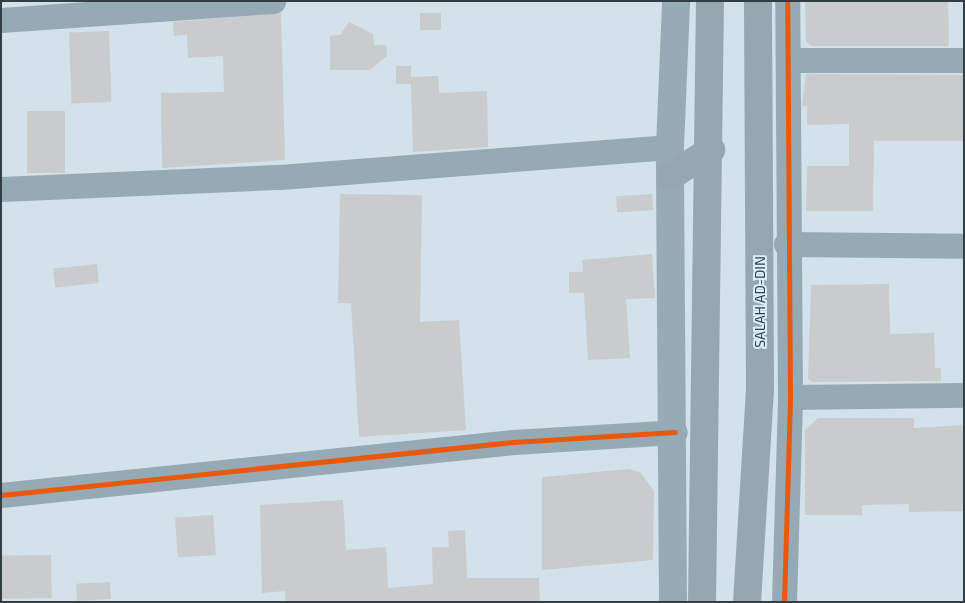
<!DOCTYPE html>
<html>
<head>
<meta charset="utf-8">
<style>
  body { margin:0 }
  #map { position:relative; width:965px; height:603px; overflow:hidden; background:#d2e1ea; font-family:"Exo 2",sans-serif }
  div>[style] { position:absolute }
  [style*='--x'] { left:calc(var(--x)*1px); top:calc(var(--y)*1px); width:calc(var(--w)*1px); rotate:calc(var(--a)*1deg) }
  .building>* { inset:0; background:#cacbcd; transform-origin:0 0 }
  .minor>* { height:25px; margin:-12.5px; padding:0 12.5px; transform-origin:12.5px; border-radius:12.5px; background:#96aab5 }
  .major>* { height:28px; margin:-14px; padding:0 14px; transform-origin:14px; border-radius:14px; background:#97abb7 }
  .highway>* { height:28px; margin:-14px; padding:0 14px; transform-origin:14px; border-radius:14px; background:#96a7b2 }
  .cycleway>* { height:5px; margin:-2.5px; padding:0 2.5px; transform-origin:2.5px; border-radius:2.5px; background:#e8590c }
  span { translate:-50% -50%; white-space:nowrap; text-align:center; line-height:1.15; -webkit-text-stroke:4px #d9effe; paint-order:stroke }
  .street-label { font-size:14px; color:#323d44 }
  .frame { position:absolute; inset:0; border:2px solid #323d44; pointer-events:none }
</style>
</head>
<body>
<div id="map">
  <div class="building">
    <i style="clip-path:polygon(805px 1px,948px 1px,949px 46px,811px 46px,806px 41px)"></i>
    <i style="clip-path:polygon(281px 13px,285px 160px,162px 168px,161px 93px,224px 92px,223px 56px,188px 58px,187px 35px,174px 36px,173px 22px)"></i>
    <i style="left:441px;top:13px;width:17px;height:21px;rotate:90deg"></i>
    <i style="clip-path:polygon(349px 22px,373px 34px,374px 45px,386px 45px,387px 56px,370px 70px,330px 70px,330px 36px,340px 35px)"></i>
    <i style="left:109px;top:31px;width:71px;height:40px;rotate:88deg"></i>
    <i style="clip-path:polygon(396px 66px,411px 66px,411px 77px,438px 76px,439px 93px,487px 91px,488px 147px,413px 152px,411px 84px,396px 84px)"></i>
    <i style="clip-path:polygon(806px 74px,964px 75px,964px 141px,874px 141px,873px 211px,806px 211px,807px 166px,849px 166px,849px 124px,807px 125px,807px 106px,802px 106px)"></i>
    <i style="left:27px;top:111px;width:38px;height:62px"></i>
    <i style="clip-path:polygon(340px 194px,422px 195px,420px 322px,459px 320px,466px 430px,359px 437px,351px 303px,338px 303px)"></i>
    <i style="left:652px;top:194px;width:16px;height:36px;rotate:86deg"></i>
    <i style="clip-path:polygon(652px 254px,655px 298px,626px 299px,630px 358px,588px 360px,584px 293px,569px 293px,569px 272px,583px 272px,582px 260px)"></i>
    <i style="left:97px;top:264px;width:19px;height:44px;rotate:84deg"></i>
    <i style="clip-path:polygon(889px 284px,890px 334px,934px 333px,935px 368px,941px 368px,941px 381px,812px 382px,808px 379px,811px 285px)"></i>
    <i style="clip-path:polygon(818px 418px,914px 418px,914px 428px,964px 425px,964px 511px,909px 512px,909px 504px,862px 505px,862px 515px,805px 515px,805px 430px)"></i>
    <i style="clip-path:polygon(628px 469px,640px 472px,654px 491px,653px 560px,542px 570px,542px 477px)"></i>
    <i style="clip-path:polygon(343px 500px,346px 550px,386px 547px,388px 588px,433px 584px,432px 547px,449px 547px,448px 531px,465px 530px,467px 578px,539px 578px,540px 602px,286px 602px,285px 591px,262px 593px,260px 505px)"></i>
    <i style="left:213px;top:515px;width:40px;height:38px;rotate:86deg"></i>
    <i style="left:51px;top:555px;width:43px;height:50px;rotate:89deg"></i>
    <i style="left:110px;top:582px;width:17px;height:34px;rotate:87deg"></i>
  </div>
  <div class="minor">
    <i style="--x:1;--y:20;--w:273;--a:-4"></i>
    <i style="--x:788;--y:60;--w:176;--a:0"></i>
    <i style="--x:1;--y:189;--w:279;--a:-2.5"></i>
    <i style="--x:280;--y:177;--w:391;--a:-4.4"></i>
    <i style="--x:786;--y:244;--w:178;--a:0.6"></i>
    <i style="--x:790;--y:397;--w:174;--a:-0.7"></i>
    <i style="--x:1;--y:495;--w:515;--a:-5.91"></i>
    <i style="--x:513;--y:442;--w:162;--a:-3.5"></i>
    <i style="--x:784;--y:602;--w:205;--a:-88.3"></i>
    <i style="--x:790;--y:397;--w:396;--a:-90.4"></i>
  </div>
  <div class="major">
    <i style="--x:673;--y:602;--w:455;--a:-90.4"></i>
    <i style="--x:670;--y:147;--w:146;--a:-87.6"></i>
  </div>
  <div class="highway">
    <i style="--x:671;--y:176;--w:48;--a:-33"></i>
    <i style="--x:702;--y:602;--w:601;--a:-89.24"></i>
    <i style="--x:747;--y:602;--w:213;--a:-86.5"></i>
    <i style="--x:760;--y:389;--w:388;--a:-90.3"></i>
  </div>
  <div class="cycleway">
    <i style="--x:1;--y:495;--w:515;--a:-5.91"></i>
    <i style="--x:513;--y:442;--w:162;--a:-3.5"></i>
    <i style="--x:784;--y:602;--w:205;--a:-88.3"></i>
    <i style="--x:790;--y:397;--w:396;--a:-90.4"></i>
  </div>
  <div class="street-label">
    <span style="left:760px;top:302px;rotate:-90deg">SALAH AD-DIN</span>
  </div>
  <div class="frame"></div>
</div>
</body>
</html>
